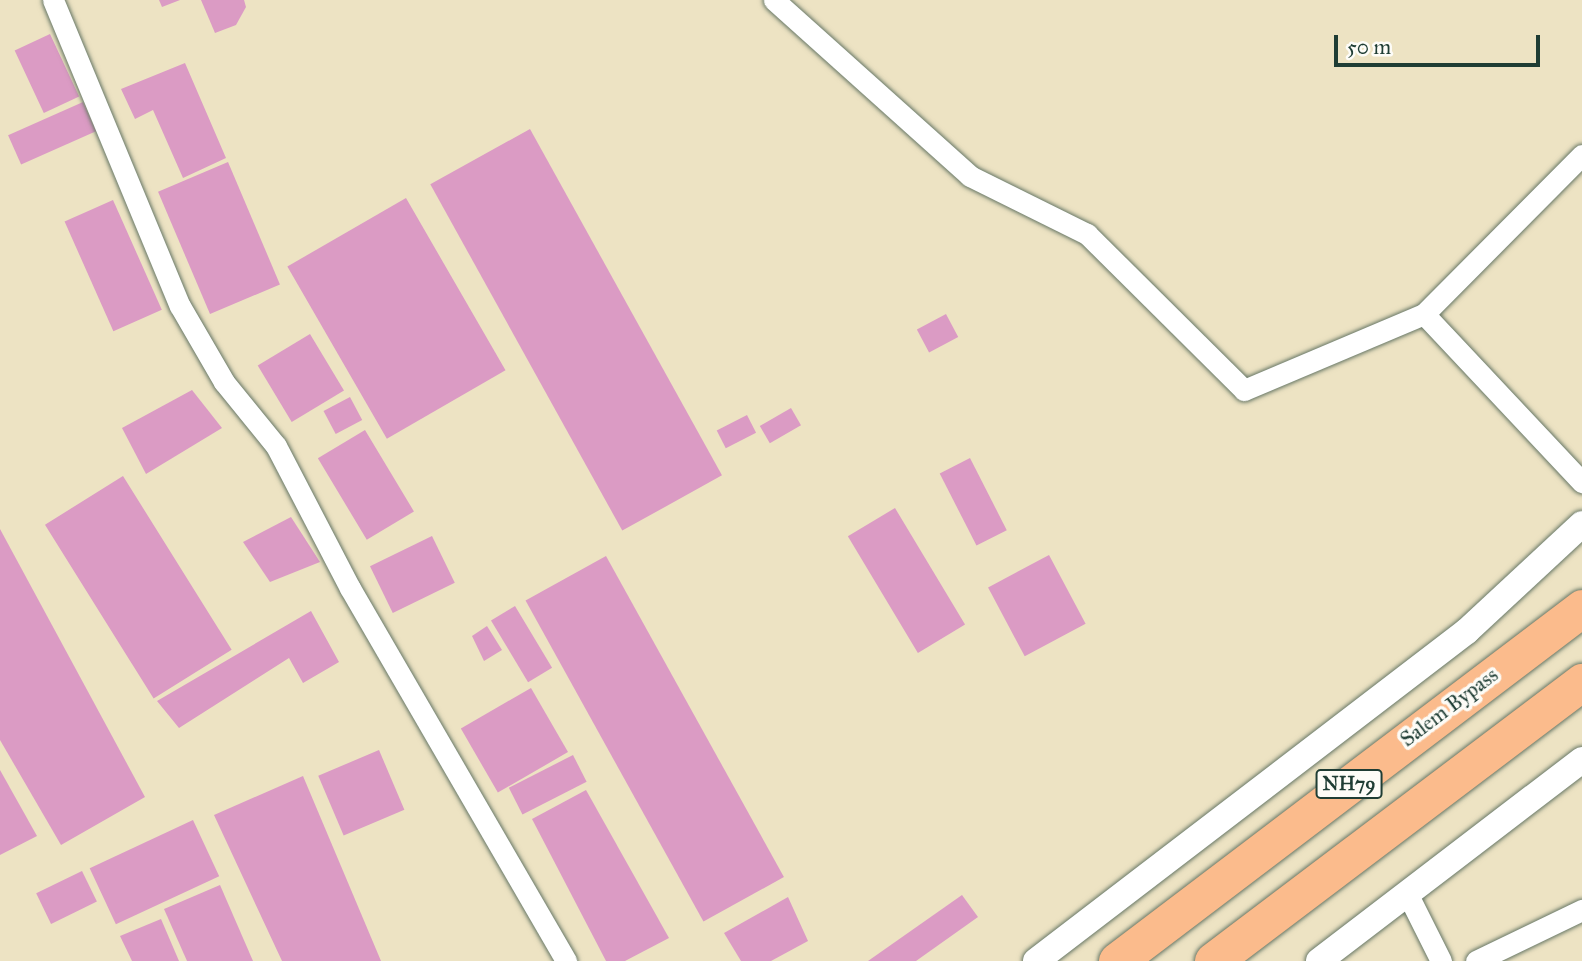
<!DOCTYPE html>
<html>
<head>
<meta charset="utf-8">
<style>
  body { margin:0 }
  #map { position:relative; width:1582px; height:961px; overflow:hidden; background:#ede3c3; font-family:"IM FELL Great Primer",serif }
  div>[style] { position:absolute }
  [style*='--x'] { left:calc(var(--x)*1px); top:calc(var(--y)*1px); width:calc(var(--w)*1px); rotate:calc(var(--a)*1deg) }
  .building>* { inset:0; background:#db9bc4; transform-origin:0 0 }
  .roads { filter:drop-shadow(0 0 2px #677766) drop-shadow(0 0 2px #677766) }
  .minor>* { height:21px; margin:-10.5px; padding:0 10.5px; transform-origin:10.5px; border-radius:10.5px; background:#fff }
  .tertiary>* { height:26px; margin:-13px; padding:0 13px; transform-origin:13px; border-radius:13px; background:#fff }
  .trunk>* { height:37px; margin:-18.5px; padding:0 18.5px; transform-origin:18.5px; border-radius:18.5px; background:#fbbb8c }
  span { translate:-50% -50%; white-space:nowrap; text-align:center; line-height:1.15; -webkit-text-stroke:7px #fdfcf7; paint-order:stroke }
  .shield-label span { padding:2px 5px; background:#fdfcf7; border:2px solid; border-radius:5px; -webkit-text-stroke-width:0 }
  .shield-label { font-size:19px; color:#1f3d34; font-weight:700 }
  .street-label { font-size:21px; color:#1f3d34 }
  .scale { position:absolute; left:1334px; top:35px; width:206px; height:32px; box-sizing:border-box; border:4px solid #1f3d34; border-top:0; padding-left:9px; font-size:21px; line-height:24px; white-space:nowrap; color:#1f3d34; -webkit-text-stroke:5px #fdfcf7; paint-order:stroke }
</style>
</head>
<body>
<div id="map">
  <div class="building">
    <i style="clip-path:polygon(159px 0,180px 0,162px 7px)"></i>
    <i style="clip-path:polygon(201px 0,244px 0,246px 7px,236px 25px,215px 33px)"></i>
    <i style="left:50px;top:34px;width:69px;height:39px;rotate:65deg"></i>
    <i style="clip-path:polygon(185px 63px,226px 158px,183px 178px,153px 110px,135px 119px,121px 89px)"></i>
    <i style="left:83px;top:102px;width:32px;height:82px;rotate:66deg"></i>
    <i style="left:530px;top:129px;width:396px;height:114px;rotate:61deg"></i>
    <i style="left:228px;top:162px;width:133px;height:76px;rotate:67deg"></i>
    <i style="left:406px;top:198px;width:199px;height:137px;rotate:60deg"></i>
    <i style="left:113px;top:200px;width:120px;height:53px;rotate:66deg"></i>
    <i style="left:946px;top:314px;width:26px;height:33px;rotate:62deg"></i>
    <i style="left:310px;top:334px;width:66px;height:61px;rotate:59deg"></i>
    <i style="clip-path:polygon(192px 390px,222px 428px,146px 474px,122px 428px)"></i>
    <i style="left:350px;top:397px;width:26px;height:30px;rotate:62deg"></i>
    <i style="left:791px;top:408px;width:20px;height:36px;rotate:60deg"></i>
    <i style="left:747px;top:415px;width:20px;height:34px;rotate:63deg"></i>
    <i style="left:365px;top:430px;width:95px;height:55px;rotate:59deg"></i>
    <i style="left:970px;top:458px;width:81px;height:34px;rotate:63deg"></i>
    <i style="left:123px;top:476px;width:205px;height:92px;rotate:58deg"></i>
    <i style="left:895px;top:508px;width:136px;height:55px;rotate:59deg"></i>
    <i style="clip-path:polygon(291px 517px,320px 562px,270px 582px,243px 542px)"></i>
    <i style="clip-path:polygon(0 529px,145px 797px,61px 845px,0 740px)"></i>
    <i style="left:432px;top:536px;width:52px;height:69px;rotate:64deg"></i>
    <i style="left:1049px;top:555px;width:78px;height:69px;rotate:62deg"></i>
    <i style="left:606px;top:556px;width:367px;height:92px;rotate:61deg"></i>
    <i style="left:515px;top:606px;width:72px;height:28px;rotate:59deg"></i>
    <i style="clip-path:polygon(311px 611px,339px 662px,303px 683px,289px 658px,179px 728px,157px 701px)"></i>
    <i style="clip-path:polygon(487px 626px,502px 650px,484px 661px,472px 636px)"></i>
    <i style="left:531px;top:688px;width:74px;height:81px;rotate:60deg"></i>
    <i style="left:379px;top:750px;width:65px;height:66px;rotate:67deg"></i>
    <i style="left:573px;top:755px;width:30px;height:72px;rotate:63deg"></i>
    <i style="clip-path:polygon(0 770px,37px 836px,0 855px)"></i>
    <i style="clip-path:polygon(303px 776px,381px 961px,282px 961px,214px 815px)"></i>
    <i style="clip-path:polygon(586px 790px,669px 938px,625px 961px,606px 961px,532px 819px)"></i>
    <i style="left:193px;top:820px;width:62px;height:114px;rotate:65deg"></i>
    <i style="left:82px;top:871px;width:34px;height:51px;rotate:64deg"></i>
    <i style="clip-path:polygon(220px 885px,253px 961px,187px 961px,164px 909px)"></i>
    <i style="clip-path:polygon(962px 895px,978px 917px,916px 961px,868px 961px)"></i>
    <i style="clip-path:polygon(788px 897px,808px 941px,771px 961px,741px 961px,724px 933px)"></i>
    <i style="clip-path:polygon(161px 919px,179px 961px,132px 961px,120px 936px)"></i>
  </div>
  <div class="roads">
    <div class="minor">
      <i style="--x:53;--y:0;--w:331;--a:67.5"></i>
      <i style="--x:180;--y:306;--w:88;--a:59.9"></i>
      <i style="--x:224;--y:382;--w:82;--a:50.9"></i>
      <i style="--x:276;--y:446;--w:160;--a:62.5"></i>
      <i style="--x:350;--y:588;--w:431;--a:59.9"></i>
      <i style="--x:774;--y:0;--w:263;--a:41.9"></i>
      <i style="--x:970;--y:176;--w:131;--a:26.4"></i>
      <i style="--x:1087;--y:234;--w:221;--a:44.8"></i>
      <i style="--x:1244;--y:390;--w:195;--a:-22.9"></i>
      <i style="--x:1424;--y:314;--w:231;--a:46.8"></i>
      <i style="--x:1424;--y:314;--w:224;--a:-45.2"></i>
      <i style="--x:1407;--y:893;--w:76;--a:63.4"></i>
      <i style="--x:1476;--y:961;--w:118;--a:-25.7"></i>
    </div>
    <div class="tertiary">
      <i style="--x:1036;--y:961;--w:543;--a:-37.44"></i>
      <i style="--x:1467;--y:631;--w:157;--a:-42.9"></i>
      <i style="--x:1319;--y:961;--w:331;--a:-37.4"></i>
    </div>
    <div class="trunk">
      <i style="--x:1117;--y:961;--w:584;--a:-37.2"></i>
      <i style="--x:1213;--y:961;--w:463;--a:-37.1"></i>
    </div>
  </div>
  <div class="shield-label">
    <span style="left:1349px;top:784px">NH79</span>
  </div>
  <div class="street-label">
    <span style="left:1449px;top:707px;rotate:-37deg">Salem Bypass</span>
  </div>
  <div class="scale">50 m</div>
</div>
</body>
</html>
